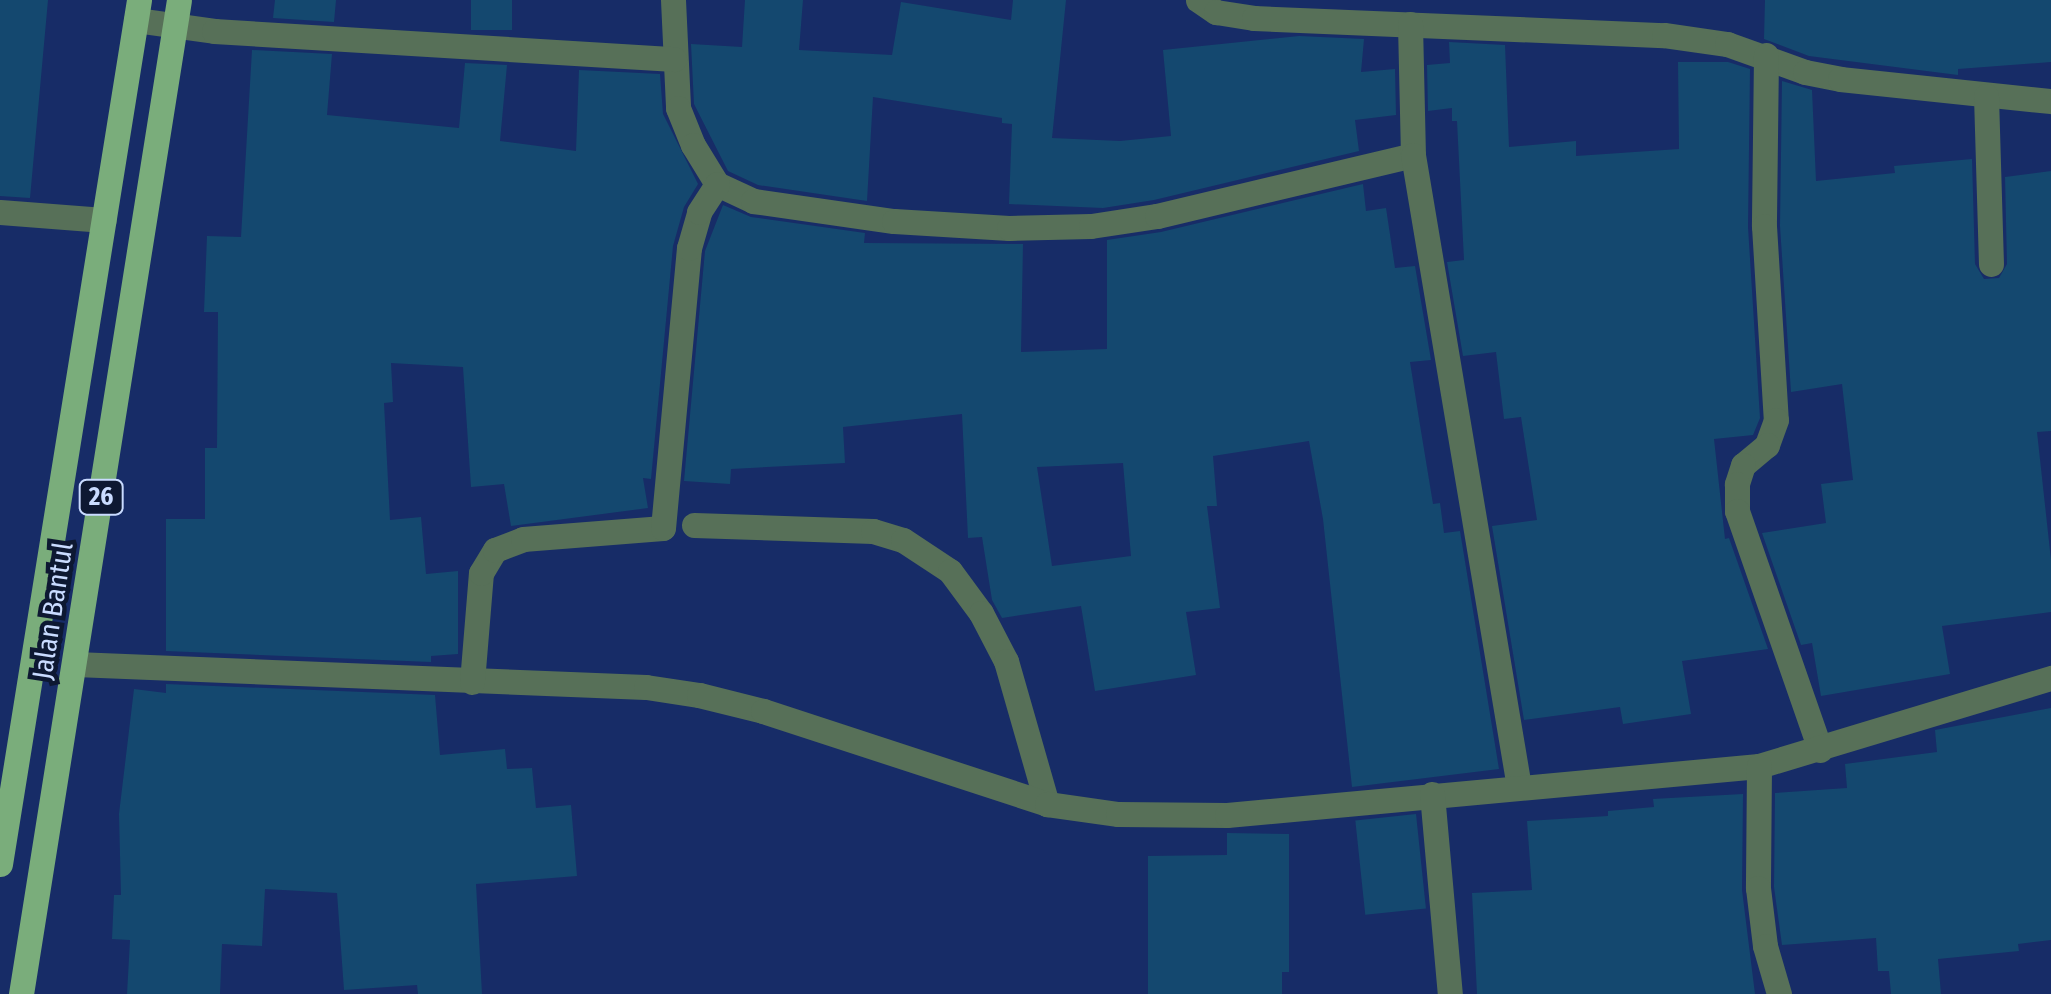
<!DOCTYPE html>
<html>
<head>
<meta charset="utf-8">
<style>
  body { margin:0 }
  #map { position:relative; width:2051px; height:994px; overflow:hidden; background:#172c67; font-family:"Fira Sans Condensed",sans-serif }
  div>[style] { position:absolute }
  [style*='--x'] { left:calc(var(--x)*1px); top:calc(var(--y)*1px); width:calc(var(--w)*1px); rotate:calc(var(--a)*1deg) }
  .building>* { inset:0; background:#14486f; transform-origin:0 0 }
  .street>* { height:25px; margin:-12.5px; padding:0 12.5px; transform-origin:12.5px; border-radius:12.5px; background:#577058 }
  .primary>* { height:25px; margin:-12.5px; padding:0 12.5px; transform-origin:12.5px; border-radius:12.5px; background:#7aad7b }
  span { translate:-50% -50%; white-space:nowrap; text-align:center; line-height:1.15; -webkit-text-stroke:9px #0d1832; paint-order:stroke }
  .shield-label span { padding:2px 8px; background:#0d1832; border:2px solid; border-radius:8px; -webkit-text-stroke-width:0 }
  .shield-label { font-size:25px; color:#c9dbff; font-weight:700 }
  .street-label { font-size:28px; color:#c9dbff }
</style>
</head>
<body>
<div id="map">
  <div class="building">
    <i style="clip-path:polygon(0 0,48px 0,30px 198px,0 196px)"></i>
    <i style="clip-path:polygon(275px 0,336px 0,334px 22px,273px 18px)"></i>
    <i style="left:471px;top:0;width:41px;height:30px"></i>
    <i style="clip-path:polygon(745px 0,803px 0,799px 50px,892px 55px,901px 2px,1011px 20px,1013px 0,1066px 0,1052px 138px,1120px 141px,1171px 136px,1163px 50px,1299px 36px,1364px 39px,1361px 72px,1395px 69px,1396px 115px,1355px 120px,1359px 151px,1154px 200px,1103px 208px,1009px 204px,1012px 124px,1002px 123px,1002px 118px,873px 97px,867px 201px,758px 185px,728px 171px,694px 104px,691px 44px,742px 47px)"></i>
    <i style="clip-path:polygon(1765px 0,2051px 0,2051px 62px,1958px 69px,1958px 75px,1809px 56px,1764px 39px)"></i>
    <i style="clip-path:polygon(1449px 42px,1505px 45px,1509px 147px,1576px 141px,1576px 156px,1679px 149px,1678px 62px,1728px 62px,1750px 69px,1748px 227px,1760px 418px,1753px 435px,1714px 439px,1725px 539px,1729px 538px,1768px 649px,1682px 661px,1691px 714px,1623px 724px,1620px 707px,1524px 720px,1492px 526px,1537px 520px,1521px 417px,1504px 419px,1496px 352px,1463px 356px,1447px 262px,1464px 260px,1457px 121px,1452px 121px,1452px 108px,1428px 111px,1427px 65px,1450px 63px)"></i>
    <i style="clip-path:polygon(252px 50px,332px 54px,327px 115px,459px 128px,465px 63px,507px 65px,500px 141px,576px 151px,579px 70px,660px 74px,663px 114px,698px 184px,684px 207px,673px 246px,651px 479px,643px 478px,648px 508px,511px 526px,504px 484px,471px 487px,463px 367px,391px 363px,393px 402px,384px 403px,390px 520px,421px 517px,426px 574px,458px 571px,458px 654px,431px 656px,431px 662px,166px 651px,166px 519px,205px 519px,205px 448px,217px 448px,218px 312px,204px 312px,207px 236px,241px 237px)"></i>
    <i style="clip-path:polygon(1782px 81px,1812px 90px,1816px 181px,1895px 173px,1894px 166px,1972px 159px,1975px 264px,1984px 279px,1999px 278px,2007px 264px,2005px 177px,2051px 171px,2051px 431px,2037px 432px,2051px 560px,2051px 612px,1942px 626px,1950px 674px,1821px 696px,1812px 643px,1801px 645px,1762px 533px,1826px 523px,1821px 484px,1853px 480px,1842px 384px,1791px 392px,1780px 226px)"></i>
    <i style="clip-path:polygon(evenodd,1363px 184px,1366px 211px,1386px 208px,1395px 268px,1415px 266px,1431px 360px,1410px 362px,1420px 425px,1433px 504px,1440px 503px,1444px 533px,1460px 531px,1499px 769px,1352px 787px,1323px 519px,1309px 441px,1213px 456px,1217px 506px,1207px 506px,1220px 608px,1186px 612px,1196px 675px,1095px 691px,1081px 606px,1002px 618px,992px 600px,982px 537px,968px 538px,962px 414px,843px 427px,845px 463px,731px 469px,730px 484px,684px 481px,705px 251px,723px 205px,751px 217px,865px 233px,864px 243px,1023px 244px,1021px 352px,1107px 349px,1107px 240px,1161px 232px,1363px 184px,1123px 463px,1131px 556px,1052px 566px,1037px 467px,1123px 463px)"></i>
    <i style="clip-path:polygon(166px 684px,435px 695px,440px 755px,505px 749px,507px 769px,532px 768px,536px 808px,571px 805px,577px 876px,476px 884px,482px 994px,418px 994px,417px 985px,344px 990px,337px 893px,265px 889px,262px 946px,222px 944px,220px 994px,127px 994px,130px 940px,112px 939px,114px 895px,121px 895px,119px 814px,134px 689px,166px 693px)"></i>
    <i style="clip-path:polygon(2051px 708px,2051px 940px,2018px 944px,2019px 951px,1938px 959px,1941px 994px,1891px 994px,1889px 971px,1878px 971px,1876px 938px,1782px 945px,1774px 887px,1775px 793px,1847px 788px,1845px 764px,1937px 752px,1935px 730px)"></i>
    <i style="clip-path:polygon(1743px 794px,1742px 890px,1755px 994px,1477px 994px,1472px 893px,1532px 890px,1527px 821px,1608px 816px,1608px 811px,1654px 807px,1653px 799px)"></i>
    <i style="left:1416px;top:814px;width:95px;height:61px;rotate:84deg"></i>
    <i style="clip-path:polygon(1227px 833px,1289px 834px,1289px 972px,1282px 972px,1282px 994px,1148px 994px,1148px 856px,1227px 855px)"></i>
  </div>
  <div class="street">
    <i style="--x:673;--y:0;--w:108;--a:87.3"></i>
    <i style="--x:678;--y:108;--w:40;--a:68"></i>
    <i style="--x:693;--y:145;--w:46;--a:58.4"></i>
    <i style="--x:717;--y:184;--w:40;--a:25"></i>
    <i style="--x:753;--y:201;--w:142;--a:8.1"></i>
    <i style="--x:894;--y:221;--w:115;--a:3.5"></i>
    <i style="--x:1009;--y:228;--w:82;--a:-1.4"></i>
    <i style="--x:1091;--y:226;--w:67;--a:-8.6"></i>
    <i style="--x:1157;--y:216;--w:263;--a:-13.4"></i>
    <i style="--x:1198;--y:0;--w:22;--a:34"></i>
    <i style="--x:1216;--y:12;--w:38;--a:9"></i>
    <i style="--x:1254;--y:18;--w:410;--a:2.4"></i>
    <i style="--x:1664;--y:35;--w:64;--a:8.1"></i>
    <i style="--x:1727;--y:44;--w:83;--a:19.7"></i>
    <i style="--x:1805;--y:72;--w:36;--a:11"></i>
    <i style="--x:1840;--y:79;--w:212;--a:6"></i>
    <i style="--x:136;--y:20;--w:79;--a:8"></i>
    <i style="--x:214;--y:31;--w:461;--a:3.5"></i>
    <i style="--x:1410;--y:24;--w:131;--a:88.7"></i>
    <i style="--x:1413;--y:155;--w:641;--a:80.48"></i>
    <i style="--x:1766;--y:55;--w:171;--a:90.7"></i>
    <i style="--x:1764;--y:226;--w:194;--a:86.5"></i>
    <i style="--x:1776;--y:420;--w:27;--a:110"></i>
    <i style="--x:1767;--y:445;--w:31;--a:140"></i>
    <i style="--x:1743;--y:465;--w:20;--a:108"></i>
    <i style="--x:1737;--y:484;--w:27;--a:90"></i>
    <i style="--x:1737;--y:511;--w:253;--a:70.8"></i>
    <i style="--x:1986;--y:96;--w:168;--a:88.3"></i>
    <i style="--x:0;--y:212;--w:104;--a:4.4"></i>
    <i style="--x:694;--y:525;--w:179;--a:1.9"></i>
    <i style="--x:873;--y:531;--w:31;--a:17"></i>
    <i style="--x:903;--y:540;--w:56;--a:33.4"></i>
    <i style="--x:950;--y:571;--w:52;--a:53.6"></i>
    <i style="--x:981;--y:613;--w:54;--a:62.5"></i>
    <i style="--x:1006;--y:661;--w:149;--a:74"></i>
    <i style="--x:75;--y:664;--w:571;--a:2.31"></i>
    <i style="--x:646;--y:687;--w:54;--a:8.6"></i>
    <i style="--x:699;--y:695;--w:66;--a:14"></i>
    <i style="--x:763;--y:711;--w:299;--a:18.1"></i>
    <i style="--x:1047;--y:804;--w:72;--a:8"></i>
    <i style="--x:1118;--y:814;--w:109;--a:0.5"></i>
    <i style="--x:1227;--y:815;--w:534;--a:-5.26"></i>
    <i style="--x:1759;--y:766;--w:305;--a:-16.8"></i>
    <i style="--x:472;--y:682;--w:109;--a:-85.3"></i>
    <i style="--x:481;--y:573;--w:27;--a:-59"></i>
    <i style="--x:495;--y:550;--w:30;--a:-21"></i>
    <i style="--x:523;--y:539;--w:140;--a:-4.5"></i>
    <i style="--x:663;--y:528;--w:281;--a:-84.7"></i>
    <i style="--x:689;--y:248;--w:37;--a:-74"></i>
    <i style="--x:699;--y:212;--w:33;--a:-57"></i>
    <i style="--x:1759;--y:766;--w:122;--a:90.5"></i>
    <i style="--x:1758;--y:888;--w:58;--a:83.1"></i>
    <i style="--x:1765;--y:946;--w:50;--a:73.7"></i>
    <i style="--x:1432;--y:794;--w:201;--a:84.9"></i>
  </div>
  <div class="primary">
    <i style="--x:0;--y:864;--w:875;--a:-80.86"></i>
    <i style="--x:21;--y:994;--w:1006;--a:-80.97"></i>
  </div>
  <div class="shield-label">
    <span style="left:101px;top:497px">26</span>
  </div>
  <div class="street-label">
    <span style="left:53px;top:611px;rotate:-81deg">Jalan Bantul</span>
  </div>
</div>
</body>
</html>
